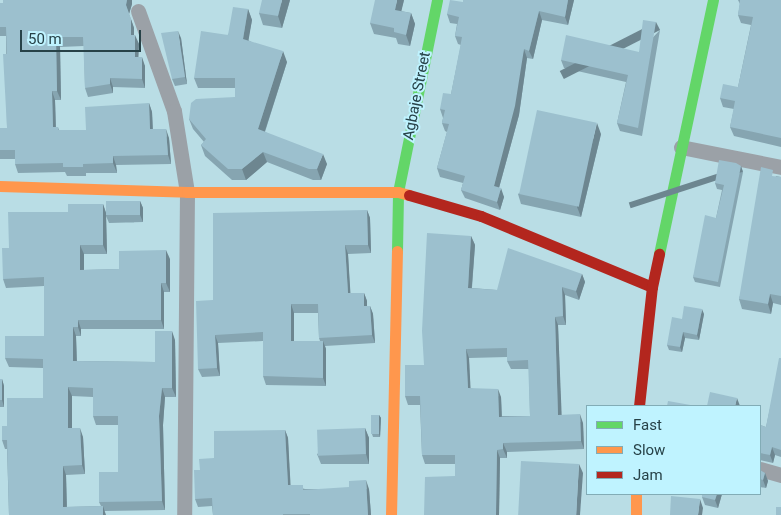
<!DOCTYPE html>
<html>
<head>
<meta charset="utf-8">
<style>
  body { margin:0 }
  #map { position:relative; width:781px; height:515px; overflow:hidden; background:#b9dde5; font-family:Roboto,sans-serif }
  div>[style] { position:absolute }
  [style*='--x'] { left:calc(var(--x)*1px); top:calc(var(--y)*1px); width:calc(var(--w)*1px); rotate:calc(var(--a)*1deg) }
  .street>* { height:15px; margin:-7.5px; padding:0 7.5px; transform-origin:7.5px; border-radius:7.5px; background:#9ba1a7 }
  .fast>* { height:11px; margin:-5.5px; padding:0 5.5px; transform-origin:5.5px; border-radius:5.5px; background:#63d668 }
  .slow>* { height:11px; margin:-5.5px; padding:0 5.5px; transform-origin:5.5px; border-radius:5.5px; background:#ff974d }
  .jam>* { height:11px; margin:-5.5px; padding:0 5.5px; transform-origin:5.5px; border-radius:5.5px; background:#b3261e }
  .wall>* { inset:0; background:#86a5b1 }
  .shaded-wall>* { inset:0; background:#6d8690; transform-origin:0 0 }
  .building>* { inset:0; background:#9cc0ce; transform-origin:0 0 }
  span { translate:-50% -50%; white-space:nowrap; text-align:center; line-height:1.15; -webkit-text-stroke:4px #bff3ff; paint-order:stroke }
  .street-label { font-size:15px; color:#274248 }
  .legend { position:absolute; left:586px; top:405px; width:175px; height:90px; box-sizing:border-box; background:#bff3ff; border:1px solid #82acb6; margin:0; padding:6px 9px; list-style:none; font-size:15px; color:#274248 }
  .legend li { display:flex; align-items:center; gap:10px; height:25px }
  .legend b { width:25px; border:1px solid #82acb6 }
  .scale { position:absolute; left:20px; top:30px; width:121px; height:22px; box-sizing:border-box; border:2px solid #274248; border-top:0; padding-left:6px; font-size:15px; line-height:18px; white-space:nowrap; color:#274248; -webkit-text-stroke:4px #bff3ff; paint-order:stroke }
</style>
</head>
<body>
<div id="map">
  <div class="street">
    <i style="--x:138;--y:11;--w:106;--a:70.2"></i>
    <i style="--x:174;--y:111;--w:82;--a:80.9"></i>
    <i style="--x:187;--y:192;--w:323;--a:90.5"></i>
    <i style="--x:681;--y:147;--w:102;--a:11.3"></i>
    <i style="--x:760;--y:469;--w:22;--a:16"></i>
  </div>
  <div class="fast">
    <i style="--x:397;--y:251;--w:59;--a:-89"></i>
    <i style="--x:398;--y:192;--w:196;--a:-78.5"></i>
    <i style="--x:659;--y:254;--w:260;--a:-78"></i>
  </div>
  <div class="slow">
    <i style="--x:0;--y:186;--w:187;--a:1.8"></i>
    <i style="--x:187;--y:192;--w:211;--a:0"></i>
    <i style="--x:398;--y:192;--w:11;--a:15"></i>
    <i style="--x:636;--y:494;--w:21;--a:90"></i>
    <i style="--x:391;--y:515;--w:264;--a:-88.7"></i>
  </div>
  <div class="jam">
    <i style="--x:409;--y:195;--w:75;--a:16.3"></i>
    <i style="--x:481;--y:216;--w:185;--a:22.5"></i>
    <i style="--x:639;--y:406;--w:120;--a:-83.8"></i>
    <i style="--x:652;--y:287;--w:34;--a:-78"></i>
  </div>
  <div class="wall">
    <i style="clip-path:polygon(3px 0,132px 0,132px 4px,129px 14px,134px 28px,134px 35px,139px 44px,138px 57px,145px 66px,145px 88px,113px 87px,113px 93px,88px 97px,85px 88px,84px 46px,60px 47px,61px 100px,55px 100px,56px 127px,58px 127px,59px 130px,86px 130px,149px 103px,152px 112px,153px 129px,169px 138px,171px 164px,116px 165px,117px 173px,86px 173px,86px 176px,67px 176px,65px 172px,18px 173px,15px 164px,15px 159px,0 159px,0 128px,7px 128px,6px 36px,0 36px,0 3px,3px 3px)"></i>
    <i style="clip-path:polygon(290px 0,282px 28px,263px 25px,259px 13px)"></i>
    <i style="clip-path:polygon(404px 0,401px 11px,411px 13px,415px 24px,410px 46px,398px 44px,396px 38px,374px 34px,370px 23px)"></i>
    <i style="clip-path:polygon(463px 0,574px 0,568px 25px,542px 20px,533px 59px,527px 58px,519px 115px,499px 188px,504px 197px,500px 210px,465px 198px,461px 190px,463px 183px,440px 177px,437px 168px,447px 132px,445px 131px,442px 123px,443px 118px,440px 109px,451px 94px,461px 45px,458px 44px,455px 36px,457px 24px,450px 23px,447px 14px,463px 2px)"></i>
    <i style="clip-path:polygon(738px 0,781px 0,781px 147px,734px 136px,730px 127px,734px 109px,723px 107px,720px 98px,738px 87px,751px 25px,741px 23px,738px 15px,740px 4px)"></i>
    <i style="clip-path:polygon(248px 9px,252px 20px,248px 40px,287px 62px,265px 132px,327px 164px,321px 180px,313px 180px,267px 162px,246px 180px,232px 180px,205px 156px,201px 145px,204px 142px,193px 129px,189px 119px,235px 97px,235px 88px,198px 88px,194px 78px)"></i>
    <i style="clip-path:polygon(660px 30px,642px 136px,620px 131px,617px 123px,626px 82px,564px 68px,561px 60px,639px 52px)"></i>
    <i style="clip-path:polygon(181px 38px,187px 84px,175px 86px,172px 79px)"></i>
    <i style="clip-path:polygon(601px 134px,581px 217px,521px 204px,518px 194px)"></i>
    <i style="clip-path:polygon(741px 166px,743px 172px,720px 287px,695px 282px,693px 277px,716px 218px,722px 190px,717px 189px,715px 183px)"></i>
    <i style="clip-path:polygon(776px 176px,781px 177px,781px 305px,773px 303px,771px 314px,742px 309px,739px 299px)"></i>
    <i style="clip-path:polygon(evenodd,140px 201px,143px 208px,143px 222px,109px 223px,106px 216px,107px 254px,84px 254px,84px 270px,119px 269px,170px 259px,170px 292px,164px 292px,164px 329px,81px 329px,81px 336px,76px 336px,77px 361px,155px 362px,175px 340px,176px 397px,165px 397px,163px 425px,165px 510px,105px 511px,9px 515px,7px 449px,5px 449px,2px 440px,7px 426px,43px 398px,43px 368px,9px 367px,5px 358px,44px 336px,44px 286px,6px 288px,3px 279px,9px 248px,68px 212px,103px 204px,106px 213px,140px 201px,72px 396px,93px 397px,93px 416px,96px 425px,118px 425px,118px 472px,99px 502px,101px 506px,67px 507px,66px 475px,85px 474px,83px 437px,72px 428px,72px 396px)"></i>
    <i style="clip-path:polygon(evenodd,367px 210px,370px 218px,371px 253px,348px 254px,350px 293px,364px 293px,367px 301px,367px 306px,370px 306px,373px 314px,375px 343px,325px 346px,326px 349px,326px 386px,266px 385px,263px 376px,263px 341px,218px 343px,220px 376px,202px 377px,198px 369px,213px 300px,367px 210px,294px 313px,318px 313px,319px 338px,320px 341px,294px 341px,294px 313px)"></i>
    <i style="clip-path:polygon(evenodd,471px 236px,475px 245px,472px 288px,497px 290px,582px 274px,585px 282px,579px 300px,565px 295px,566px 325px,558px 325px,561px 415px,583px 423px,584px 449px,507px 452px,507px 458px,500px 458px,499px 515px,424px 515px,455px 476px,455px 464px,425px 464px,422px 455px,420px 405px,408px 405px,405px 396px,424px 365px,471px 236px,507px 357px,507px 361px,511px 369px,529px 369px,530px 416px,502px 416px,501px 397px,470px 388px,469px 358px,507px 357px)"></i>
    <i style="clip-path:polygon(704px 314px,699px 340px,685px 338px,682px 352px,669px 350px,667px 345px,682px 319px)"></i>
    <i style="clip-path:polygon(781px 358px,781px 457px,775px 455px,773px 463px,760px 460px,760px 425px,766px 427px)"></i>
    <i style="clip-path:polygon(0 379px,2px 379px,4px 386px,4px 407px,0 407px)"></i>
    <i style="clip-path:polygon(379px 415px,381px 418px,380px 437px,373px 437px,372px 434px)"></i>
    <i style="clip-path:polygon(365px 428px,369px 438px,369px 464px,321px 464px,317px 454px)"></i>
    <i style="clip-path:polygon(285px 430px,288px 438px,290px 485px,305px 489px,369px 489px,371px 515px,213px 515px,212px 506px,198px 507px,195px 499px,200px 470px,214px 458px)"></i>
    <i style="clip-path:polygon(760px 470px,765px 473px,768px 481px,766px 488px,760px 487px)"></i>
    <i style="clip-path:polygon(702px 494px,722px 494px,718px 508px,705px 505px,702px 497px)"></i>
  </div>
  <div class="shaded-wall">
    <i style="clip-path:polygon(127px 0,132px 0,132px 4px,129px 14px,126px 5px)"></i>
    <i style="clip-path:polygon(282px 0,290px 0,282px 28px,278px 16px)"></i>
    <i style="clip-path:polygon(397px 0,404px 0,399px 21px,395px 10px)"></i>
    <i style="clip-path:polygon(568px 0,574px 0,568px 25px,565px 17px)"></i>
    <i style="clip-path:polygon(248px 9px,252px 20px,247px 49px,243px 39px)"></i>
    <i style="clip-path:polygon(539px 11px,542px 20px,533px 59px,529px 51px)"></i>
    <i style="clip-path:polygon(411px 13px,415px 24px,410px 46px,406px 35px)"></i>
    <i style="clip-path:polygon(131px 19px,134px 28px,134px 44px,131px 35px)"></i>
    <i style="left:656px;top:22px;width:9px;height:108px;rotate:63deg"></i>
    <i style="clip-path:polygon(178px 31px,181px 38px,187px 84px,185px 77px)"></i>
    <i style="clip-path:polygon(135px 35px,139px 44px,138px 66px,135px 57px)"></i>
    <i style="clip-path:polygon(56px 37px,60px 47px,61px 100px,57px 91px)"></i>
    <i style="clip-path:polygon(524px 49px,527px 58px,519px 115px,497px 195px,494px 186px)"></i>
    <i style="clip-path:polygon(283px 51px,287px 62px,262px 140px,258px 129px)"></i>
    <i style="clip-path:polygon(142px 57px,145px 66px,145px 88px,142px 79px)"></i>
    <i style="clip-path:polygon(110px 78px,113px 87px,113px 93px,110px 84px)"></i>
    <i style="clip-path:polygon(52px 91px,55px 100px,56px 136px,53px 127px)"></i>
    <i style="clip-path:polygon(149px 103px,152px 112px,153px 138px,150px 129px)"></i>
    <i style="clip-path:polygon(597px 123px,601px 134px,581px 217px,577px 207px)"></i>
    <i style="clip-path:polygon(166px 129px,169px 138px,171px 164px,168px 155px)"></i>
    <i style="clip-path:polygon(263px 152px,267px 162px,246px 180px,242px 169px)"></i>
    <i style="clip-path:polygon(323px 154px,327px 164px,321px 180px,317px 169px)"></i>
    <i style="clip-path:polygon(113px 156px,116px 165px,117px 173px,113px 163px)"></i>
    <i style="left:741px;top:166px;width:6px;height:118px;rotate:72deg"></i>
    <i style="clip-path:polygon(501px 188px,504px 197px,500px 210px,497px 202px)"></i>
    <i style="clip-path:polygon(140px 201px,143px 208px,143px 222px,140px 215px)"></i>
    <i style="clip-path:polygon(103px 204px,106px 213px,107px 254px,103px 245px)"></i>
    <i style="clip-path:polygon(367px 210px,370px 218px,371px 253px,368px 245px)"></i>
    <i style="clip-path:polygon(471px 236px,475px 245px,471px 297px,468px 288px)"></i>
    <i style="clip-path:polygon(80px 245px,84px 254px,84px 279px,80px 270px)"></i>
    <i style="clip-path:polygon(345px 245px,348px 254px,351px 302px,348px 293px)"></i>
    <i style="clip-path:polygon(166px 250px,170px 259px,170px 292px,166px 283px)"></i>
    <i style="clip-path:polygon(582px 274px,585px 282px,579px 300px,576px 291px)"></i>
    <i style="clip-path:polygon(161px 283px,164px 292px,164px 329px,161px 320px)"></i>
    <i style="clip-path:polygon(562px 287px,565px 295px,566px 325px,563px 316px)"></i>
    <i style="clip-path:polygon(364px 293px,367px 301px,367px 315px,364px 306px)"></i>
    <i style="clip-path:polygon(770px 294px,773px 303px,771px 314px,768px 304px)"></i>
    <i style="clip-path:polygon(291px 304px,294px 313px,294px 349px,291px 341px)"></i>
    <i style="clip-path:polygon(370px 306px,373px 314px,375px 343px,372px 335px)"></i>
    <i style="clip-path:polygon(702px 309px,704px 314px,699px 340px,697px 335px)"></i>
    <i style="clip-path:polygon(555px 317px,558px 325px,562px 423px,558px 415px)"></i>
    <i style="clip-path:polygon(78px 320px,81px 329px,81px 336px,78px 327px)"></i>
    <i style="clip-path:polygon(73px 327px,76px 336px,77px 370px,73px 361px)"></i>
    <i style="clip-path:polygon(172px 331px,175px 340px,176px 397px,172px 388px)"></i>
    <i style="clip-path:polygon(683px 332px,685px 338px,682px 352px,680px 347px)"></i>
    <i style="clip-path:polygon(215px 335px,218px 343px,220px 376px,217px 368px)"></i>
    <i style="clip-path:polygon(323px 341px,326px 349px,326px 386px,323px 378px)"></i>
    <i style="clip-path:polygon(466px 349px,469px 358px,471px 397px,468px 388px)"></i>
    <i style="clip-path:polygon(2px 379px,4px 386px,4px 407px,2px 400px)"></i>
    <i style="clip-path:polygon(68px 387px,72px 396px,72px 437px,68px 428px)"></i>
    <i style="clip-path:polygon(162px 388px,165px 397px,163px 425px,165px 510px,162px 501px,159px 416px)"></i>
    <i style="clip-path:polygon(498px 389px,501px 397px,502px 425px,499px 417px)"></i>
    <i style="clip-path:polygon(737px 398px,740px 406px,735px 406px)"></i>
    <i style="clip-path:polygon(580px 414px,583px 423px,584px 449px,581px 441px)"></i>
    <i style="clip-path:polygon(379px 415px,381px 418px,380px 437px,379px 434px)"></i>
    <i style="clip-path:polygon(80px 428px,83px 437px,85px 474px,82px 465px)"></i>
    <i style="clip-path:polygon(365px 428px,369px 438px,369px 464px,366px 454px)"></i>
    <i style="clip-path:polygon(285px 430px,288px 438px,291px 493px,288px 485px)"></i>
    <i style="clip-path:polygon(503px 443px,507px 452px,507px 458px,503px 449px)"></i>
    <i style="clip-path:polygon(772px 447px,775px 455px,773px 463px,770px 455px)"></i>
    <i style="clip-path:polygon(497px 450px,500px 458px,499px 515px,496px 515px)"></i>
    <i style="clip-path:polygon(579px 464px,583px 473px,580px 515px,576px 515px)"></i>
    <i style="clip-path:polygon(63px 466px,66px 475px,67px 515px,63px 507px)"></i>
    <i style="clip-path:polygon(765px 473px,768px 481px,766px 488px,763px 480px)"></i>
    <i style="clip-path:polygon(366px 480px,369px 489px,371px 515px,368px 515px)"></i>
    <i style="clip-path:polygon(717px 494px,722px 494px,718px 508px,715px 500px)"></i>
    <i style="clip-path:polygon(700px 499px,703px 508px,702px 515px,698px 515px)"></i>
    <i style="clip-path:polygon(103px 506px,106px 515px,103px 515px)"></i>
  </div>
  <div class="building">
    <i style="clip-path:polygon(3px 0,127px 0,126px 5px,131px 19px,131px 35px,135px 35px,135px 57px,142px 57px,142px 79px,110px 78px,110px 84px,85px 88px,83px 37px,56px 37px,57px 91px,52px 91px,53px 127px,58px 127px,58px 130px,86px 130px,85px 107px,149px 103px,150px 129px,166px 129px,168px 155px,113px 156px,113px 163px,83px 164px,83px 167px,63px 167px,63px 163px,15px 164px,15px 150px,0 150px,0 128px,7px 128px,3px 54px,7px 54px,6px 27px,0 27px,0 3px,3px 3px)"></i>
    <i style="clip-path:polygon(262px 0,282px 0,278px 16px,259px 13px)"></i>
    <i style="clip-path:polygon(375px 0,397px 0,395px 10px,411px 13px,406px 35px,394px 32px,394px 28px,370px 23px)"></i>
    <i style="clip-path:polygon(450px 0,463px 2px,463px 0,568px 0,565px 17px,539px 11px,529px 51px,524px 49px,515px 106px,494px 186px,501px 188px,497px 202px,461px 190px,465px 176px,437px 168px,449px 124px,442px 123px,445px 110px,440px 109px,443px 93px,451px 94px,462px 37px,455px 36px,459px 17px,447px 14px)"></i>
    <i style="clip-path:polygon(740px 0,781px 0,781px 138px,730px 127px,735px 101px,720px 98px,723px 84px,738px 87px,753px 17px,738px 15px)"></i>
    <i style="clip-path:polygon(233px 7px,248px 9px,243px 39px,283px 51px,258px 129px,323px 154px,317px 169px,309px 169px,263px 152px,242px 169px,228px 169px,201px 145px,206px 139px,189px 119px,191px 103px,196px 99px,235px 97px,235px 78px,194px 78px,201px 31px,228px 35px)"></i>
    <i style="clip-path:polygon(643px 20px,656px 22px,638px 128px,617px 123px,628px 75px,561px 60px,566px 35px,639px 52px)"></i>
    <i style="clip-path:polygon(178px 31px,185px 77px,172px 79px,161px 33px)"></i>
    <i style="left:537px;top:110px;width:61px;height:86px;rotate:12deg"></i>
    <i style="clip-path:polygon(719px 160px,736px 163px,741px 166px,718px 282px,693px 277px,705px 215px,716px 218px,724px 185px,715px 183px)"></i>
    <i style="clip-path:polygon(761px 167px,773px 170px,772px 176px,781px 177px,781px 296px,770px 294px,768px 304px,739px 299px)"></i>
    <i style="left:140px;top:201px;width:14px;height:34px;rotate:90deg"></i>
    <i style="clip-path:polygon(68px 204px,103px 204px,103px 245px,80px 245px,80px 270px,119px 269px,119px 251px,166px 250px,166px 283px,161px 283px,161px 320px,78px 320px,78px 327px,73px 327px,73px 361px,155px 362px,155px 331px,172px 331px,172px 388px,162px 388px,159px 416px,162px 501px,99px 502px,99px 472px,118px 472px,118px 416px,93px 416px,93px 388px,68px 387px,68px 428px,80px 428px,82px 465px,63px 466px,63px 507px,103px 506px,103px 515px,9px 515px,7px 440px,2px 440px,2px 426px,7px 426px,7px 398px,43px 398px,43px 359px,5px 358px,5px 336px,44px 336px,44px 277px,3px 279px,2px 248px,9px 248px,8px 212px,68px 212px)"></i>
    <i style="clip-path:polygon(367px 210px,368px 245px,345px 245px,348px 293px,364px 293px,364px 306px,370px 306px,372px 335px,319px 338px,318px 304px,291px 304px,291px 341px,323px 341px,323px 378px,263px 376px,263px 332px,215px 335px,217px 368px,198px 369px,196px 301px,213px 300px,213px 213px)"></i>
    <i style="clip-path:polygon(evenodd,427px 233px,471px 236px,468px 288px,497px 290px,508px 248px,582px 274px,576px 291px,562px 287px,563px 316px,555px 317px,558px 415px,580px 414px,581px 441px,503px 443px,503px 449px,497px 450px,496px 515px,424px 515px,425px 477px,455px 476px,455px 455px,422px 455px,420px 396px,405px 396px,405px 365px,424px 365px,422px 331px,427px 233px,507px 348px,507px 361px,528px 360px,530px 416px,499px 417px,498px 389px,468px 388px,466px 349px,507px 348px)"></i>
    <i style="clip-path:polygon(684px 306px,702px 309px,697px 335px,683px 332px,680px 347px,667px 345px,672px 317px,682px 319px)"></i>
    <i style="clip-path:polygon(779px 358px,781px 358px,781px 450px,772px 447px,770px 455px,760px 453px,760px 425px,766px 427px)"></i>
    <i style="left:0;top:379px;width:2px;height:21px"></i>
    <i style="clip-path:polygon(710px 392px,737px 398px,735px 406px,707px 406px)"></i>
    <i style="clip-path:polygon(668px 401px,696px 406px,667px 406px)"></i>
    <i style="left:371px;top:415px;width:8px;height:19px"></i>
    <i style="left:365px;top:428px;width:26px;height:48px;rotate:88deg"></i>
    <i style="clip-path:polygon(285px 430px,288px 485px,303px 485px,303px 490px,349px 487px,349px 481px,366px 480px,368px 515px,310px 515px,310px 514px,283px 514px,283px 515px,213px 515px,212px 498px,195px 499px,194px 470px,200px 470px,199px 459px,214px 458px,214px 431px)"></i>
    <i style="left:521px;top:461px;width:58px;height:54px;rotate:3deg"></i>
    <i style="clip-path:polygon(760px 470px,765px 473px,763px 480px,760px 479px)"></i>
    <i style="clip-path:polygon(702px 494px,717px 494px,715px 500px,702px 497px)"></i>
    <i style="clip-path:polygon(671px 496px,700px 499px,698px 515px,670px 515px)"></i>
    <i style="left:776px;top:507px;width:5px;height:8px"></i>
  </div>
  <div class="street-label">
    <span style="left:417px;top:96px;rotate:-79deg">Agbaje Street</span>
  </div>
  <ul class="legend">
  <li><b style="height:6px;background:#63d668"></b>Fast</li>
  <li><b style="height:6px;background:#ff974d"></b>Slow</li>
  <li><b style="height:6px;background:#b3261e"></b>Jam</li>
  </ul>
  <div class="scale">50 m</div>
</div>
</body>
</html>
